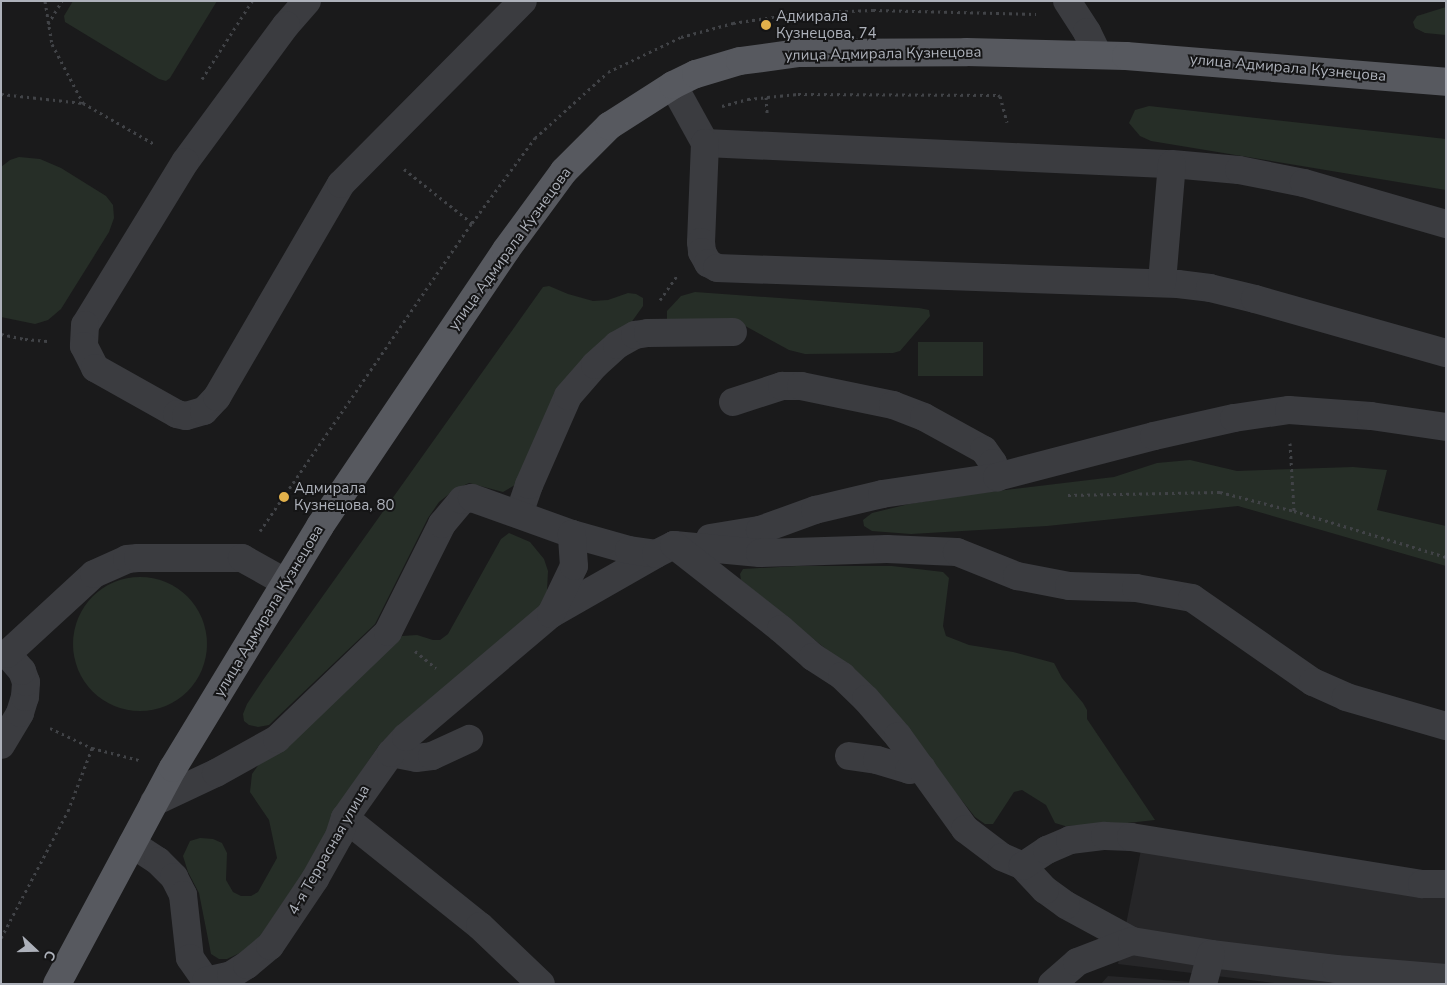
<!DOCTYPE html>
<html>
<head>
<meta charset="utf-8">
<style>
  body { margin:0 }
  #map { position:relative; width:1447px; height:985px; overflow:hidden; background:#1a1a1b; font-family:"Nunito Sans",sans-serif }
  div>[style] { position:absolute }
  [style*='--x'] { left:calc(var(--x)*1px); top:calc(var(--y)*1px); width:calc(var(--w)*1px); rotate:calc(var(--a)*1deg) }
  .built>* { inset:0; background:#262628 }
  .green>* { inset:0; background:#262e27; transform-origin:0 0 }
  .round { border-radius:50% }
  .path>* { height:3px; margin-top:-1.5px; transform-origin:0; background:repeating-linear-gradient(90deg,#414347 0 2.5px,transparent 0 6.5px) }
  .minor>* { height:28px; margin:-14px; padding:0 14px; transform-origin:14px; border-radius:14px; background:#3b3c40 }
  .major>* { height:28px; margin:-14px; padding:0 14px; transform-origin:14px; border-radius:14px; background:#57595f }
  .dots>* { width:14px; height:14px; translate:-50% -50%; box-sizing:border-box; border:2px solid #151516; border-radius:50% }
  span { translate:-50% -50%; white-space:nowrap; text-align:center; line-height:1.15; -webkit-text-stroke:4px #151516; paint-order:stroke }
  .poi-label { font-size:15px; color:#adb1ba }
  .left { translate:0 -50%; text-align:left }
  .street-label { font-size:15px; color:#adb1ba }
  .frame { position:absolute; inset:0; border:2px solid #adb1ba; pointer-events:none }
  .north { position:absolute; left:10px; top:925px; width:50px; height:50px; -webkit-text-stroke:4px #151516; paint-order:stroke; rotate:111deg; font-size:14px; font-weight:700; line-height:20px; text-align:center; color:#adb1ba }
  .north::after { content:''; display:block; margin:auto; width:18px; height:22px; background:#adb1ba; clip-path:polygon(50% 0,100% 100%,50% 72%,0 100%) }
</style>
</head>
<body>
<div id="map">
  <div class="built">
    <i style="clip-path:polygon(1144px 835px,1446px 875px,1446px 984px,1282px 984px,1118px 964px)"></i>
    <i style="clip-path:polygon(1108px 976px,1219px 984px,1101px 984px)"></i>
  </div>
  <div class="green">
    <i style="clip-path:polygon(73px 1px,217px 1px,170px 78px,166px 81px,159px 79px,65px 22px,64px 16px)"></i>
    <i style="clip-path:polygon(1446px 7px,1446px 35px,1425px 33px,1415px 28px,1413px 22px,1417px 16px)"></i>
    <i style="clip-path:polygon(1149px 106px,1446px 139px,1446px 190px,1151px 141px,1140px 136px,1129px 123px,1135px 110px)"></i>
    <i style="clip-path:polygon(19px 157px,40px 159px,61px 168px,106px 196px,113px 205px,114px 218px,109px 232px,61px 309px,48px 320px,35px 324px,1px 317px,1px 167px,10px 160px)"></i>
    <i style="clip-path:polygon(549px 286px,568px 294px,593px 301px,608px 300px,628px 293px,636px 294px,643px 298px,643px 306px,515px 485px,503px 492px,469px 483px,454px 490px,439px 502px,428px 518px,375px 624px,269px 725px,258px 727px,249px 725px,244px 721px,243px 714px,247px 704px,263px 680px,543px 287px)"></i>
    <i style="clip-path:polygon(695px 292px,919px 308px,929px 310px,930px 316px,900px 351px,893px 353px,805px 354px,789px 350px,738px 322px,667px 320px,667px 311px,681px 296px)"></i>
    <i style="left:918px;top:342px;width:65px;height:34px"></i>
    <i style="clip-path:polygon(1190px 460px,1237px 471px,1353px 467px,1387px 470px,1377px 510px,1446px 526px,1446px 566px,1238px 506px,1047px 526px,911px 534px,872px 531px,864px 526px,863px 520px,872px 513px,909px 504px,972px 494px,1114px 477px,1157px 463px)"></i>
    <i style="clip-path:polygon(509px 533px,530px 542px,544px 559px,548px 571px,547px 591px,540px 609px,401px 723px,380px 744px,335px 810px,327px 831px,303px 873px,261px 935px,244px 951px,227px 959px,219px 959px,211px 954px,199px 893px,188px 872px,183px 856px,190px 841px,200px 838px,213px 839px,222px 843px,227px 853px,226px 880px,233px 892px,241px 896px,251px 896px,258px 892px,277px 858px,269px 820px,250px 792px,252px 774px,259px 764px,402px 636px,417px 635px,433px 640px,440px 640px,448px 634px,501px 539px)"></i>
    <i style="clip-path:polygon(797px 566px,892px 566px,943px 572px,949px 578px,943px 626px,946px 636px,969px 645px,1013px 652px,1054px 663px,1062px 678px,1083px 703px,1087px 710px,1087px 719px,1155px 820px,1118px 824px,1065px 826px,1055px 823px,1046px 805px,1022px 790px,1014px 792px,993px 824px,985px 824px,975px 817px,870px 685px,741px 580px,740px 574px,743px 569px)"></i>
    <i class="round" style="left:73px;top:577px;width:134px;height:134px"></i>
  </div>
  <div class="path">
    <i style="--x:45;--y:1;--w:44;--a:80.8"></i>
    <i style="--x:52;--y:44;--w:67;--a:62.3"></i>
    <i style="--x:48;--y:24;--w:27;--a:-59"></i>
    <i style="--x:202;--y:79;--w:93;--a:-57.3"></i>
    <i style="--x:1;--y:94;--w:82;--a:6.3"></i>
    <i style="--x:83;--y:103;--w:84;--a:29.9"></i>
    <i style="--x:766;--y:97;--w:16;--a:86"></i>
    <i style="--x:722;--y:106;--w:27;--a:-15"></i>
    <i style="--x:748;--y:99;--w:50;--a:-5.7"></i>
    <i style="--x:798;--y:94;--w:200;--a:0.3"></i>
    <i style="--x:998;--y:95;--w:2;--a:27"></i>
    <i style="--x:1000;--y:96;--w:27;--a:75"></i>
    <i style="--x:404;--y:169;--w:87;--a:38.5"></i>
    <i style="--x:660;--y:300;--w:29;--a:-55"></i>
    <i style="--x:1;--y:334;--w:25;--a:12"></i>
    <i style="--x:25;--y:339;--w:25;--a:5"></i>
    <i style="--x:1290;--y:443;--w:68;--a:86.6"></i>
    <i style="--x:1068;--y:495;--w:152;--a:-1.1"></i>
    <i style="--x:1220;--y:492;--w:76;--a:14.4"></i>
    <i style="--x:1294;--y:511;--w:159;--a:16.8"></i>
    <i style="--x:260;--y:531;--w:374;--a:-55.5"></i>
    <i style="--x:472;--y:223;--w:106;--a:-53.5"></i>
    <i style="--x:535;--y:138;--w:98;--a:-42.1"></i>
    <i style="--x:608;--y:72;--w:81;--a:-25.6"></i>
    <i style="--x:681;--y:37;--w:54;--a:-15.1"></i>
    <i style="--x:733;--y:23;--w:68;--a:-8.5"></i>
    <i style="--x:800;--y:13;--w:73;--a:-2.4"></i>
    <i style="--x:873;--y:10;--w:163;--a:1.4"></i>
    <i style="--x:415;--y:651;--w:27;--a:39"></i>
    <i style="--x:50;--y:728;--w:47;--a:25.5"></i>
    <i style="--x:1;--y:938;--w:144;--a:-62.2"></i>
    <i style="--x:68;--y:811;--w:67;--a:-69.1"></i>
    <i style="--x:92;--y:748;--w:49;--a:14.3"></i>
  </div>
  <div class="minor">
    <i style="--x:307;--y:1;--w:32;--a:131"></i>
    <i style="--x:286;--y:25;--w:170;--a:126.4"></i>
    <i style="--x:185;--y:162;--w:191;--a:121.5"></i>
    <i style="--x:85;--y:325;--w:21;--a:93"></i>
    <i style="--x:84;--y:346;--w:25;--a:63"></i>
    <i style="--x:95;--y:368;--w:94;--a:29.3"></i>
    <i style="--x:177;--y:414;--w:9;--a:13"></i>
    <i style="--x:186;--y:416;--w:19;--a:-16"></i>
    <i style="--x:204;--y:411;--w:19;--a:-47"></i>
    <i style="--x:217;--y:397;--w:246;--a:-59.8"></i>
    <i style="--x:341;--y:184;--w:258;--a:-45.2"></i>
    <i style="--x:1067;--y:1;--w:37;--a:57"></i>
    <i style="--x:1087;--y:32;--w:25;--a:64"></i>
    <i style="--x:673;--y:85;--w:66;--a:61.1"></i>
    <i style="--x:705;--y:143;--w:467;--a:2.6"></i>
    <i style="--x:1172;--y:164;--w:67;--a:5.1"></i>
    <i style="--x:1239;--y:170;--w:66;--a:11.3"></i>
    <i style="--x:1304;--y:183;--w:148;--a:16.1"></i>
    <i style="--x:705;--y:143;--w:99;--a:92.3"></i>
    <i style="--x:701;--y:242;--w:10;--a:84"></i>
    <i style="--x:702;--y:252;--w:13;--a:61"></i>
    <i style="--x:708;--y:263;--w:10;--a:29"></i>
    <i style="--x:717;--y:268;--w:461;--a:2"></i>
    <i style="--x:1178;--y:284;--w:32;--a:7"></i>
    <i style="--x:1210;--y:288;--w:46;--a:13.7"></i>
    <i style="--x:1255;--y:299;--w:198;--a:15.8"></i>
    <i style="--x:1162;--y:282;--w:118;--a:-85.2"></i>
    <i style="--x:733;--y:402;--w:52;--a:-18.1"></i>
    <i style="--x:782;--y:386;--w:19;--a:0"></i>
    <i style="--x:801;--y:386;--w:94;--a:11.7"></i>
    <i style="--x:893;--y:405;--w:33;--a:21"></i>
    <i style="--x:924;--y:417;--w:68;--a:28.8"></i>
    <i style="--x:984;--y:450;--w:16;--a:55"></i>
    <i style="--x:993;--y:463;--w:15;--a:74"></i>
    <i style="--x:519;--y:514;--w:31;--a:-71"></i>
    <i style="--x:529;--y:485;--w:97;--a:-66.3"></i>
    <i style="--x:568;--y:396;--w:41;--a:-48.9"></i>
    <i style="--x:595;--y:365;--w:30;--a:-42"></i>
    <i style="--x:617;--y:345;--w:21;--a:-29"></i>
    <i style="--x:635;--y:335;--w:13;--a:-9"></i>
    <i style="--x:648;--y:333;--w:85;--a:-0.7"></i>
    <i style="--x:710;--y:538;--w:51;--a:-9.1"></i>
    <i style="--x:760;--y:530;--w:59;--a:-20"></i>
    <i style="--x:815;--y:510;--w:69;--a:-13.4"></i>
    <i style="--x:882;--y:494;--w:116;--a:-8.4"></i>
    <i style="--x:997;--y:477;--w:162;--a:-14.6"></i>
    <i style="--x:1154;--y:436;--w:82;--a:-12.7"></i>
    <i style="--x:1234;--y:418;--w:56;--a:-8.3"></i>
    <i style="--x:1289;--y:410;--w:82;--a:4.2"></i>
    <i style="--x:1371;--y:416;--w:76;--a:8.3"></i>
    <i style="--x:674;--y:545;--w:86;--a:5.3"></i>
    <i style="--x:760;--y:553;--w:127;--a:-1.8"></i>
    <i style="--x:887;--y:549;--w:70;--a:2.5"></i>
    <i style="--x:957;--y:552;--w:65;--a:21.8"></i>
    <i style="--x:1017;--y:576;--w:53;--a:10.9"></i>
    <i style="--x:1069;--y:586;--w:67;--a:1.7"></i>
    <i style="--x:1136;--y:588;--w:57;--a:10.1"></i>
    <i style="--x:1192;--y:598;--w:147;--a:34.8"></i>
    <i style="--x:1313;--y:682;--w:36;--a:24"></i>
    <i style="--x:1346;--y:697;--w:104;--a:16.2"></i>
    <i style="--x:551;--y:614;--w:121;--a:-29.7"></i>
    <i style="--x:1;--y:745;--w:37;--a:-59"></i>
    <i style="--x:20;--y:713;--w:17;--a:-73"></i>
    <i style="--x:25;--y:697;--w:15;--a:-86"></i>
    <i style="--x:26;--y:682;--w:12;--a:-110"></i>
    <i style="--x:22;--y:671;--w:23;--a:-131"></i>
    <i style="--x:7;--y:654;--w:118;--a:-42.6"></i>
    <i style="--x:94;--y:574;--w:36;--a:-24"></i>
    <i style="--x:127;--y:559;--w:11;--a:-5"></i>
    <i style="--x:138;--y:558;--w:104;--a:0"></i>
    <i style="--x:242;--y:558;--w:49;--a:29.2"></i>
    <i style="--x:391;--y:753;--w:25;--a:11"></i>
    <i style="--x:416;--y:758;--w:16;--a:-7"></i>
    <i style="--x:432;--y:756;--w:41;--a:-24.7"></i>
    <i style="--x:849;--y:756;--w:28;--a:8"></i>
    <i style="--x:877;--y:760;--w:34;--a:17"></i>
    <i style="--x:909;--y:770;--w:13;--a:-9"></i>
    <i style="--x:154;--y:802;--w:68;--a:-25.1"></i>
    <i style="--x:216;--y:773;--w:70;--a:-29.1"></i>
    <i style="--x:277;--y:739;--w:154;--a:-43.9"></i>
    <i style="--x:388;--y:632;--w:121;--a:-63.4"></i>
    <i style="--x:442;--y:524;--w:31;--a:-50"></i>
    <i style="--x:462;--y:500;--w:10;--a:-11"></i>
    <i style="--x:472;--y:498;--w:106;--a:19.8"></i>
    <i style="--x:572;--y:534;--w:59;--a:15.7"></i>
    <i style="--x:629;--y:550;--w:27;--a:8"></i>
    <i style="--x:656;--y:554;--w:20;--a:-27"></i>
    <i style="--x:674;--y:545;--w:136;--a:38.1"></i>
    <i style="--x:781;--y:629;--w:43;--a:41.2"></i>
    <i style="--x:813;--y:657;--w:35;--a:33"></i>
    <i style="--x:842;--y:676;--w:33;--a:44"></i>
    <i style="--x:866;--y:699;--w:49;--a:49.1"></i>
    <i style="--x:898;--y:736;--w:115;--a:54.2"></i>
    <i style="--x:965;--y:829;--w:46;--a:37.1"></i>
    <i style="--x:1002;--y:857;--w:23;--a:23"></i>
    <i style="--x:345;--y:818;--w:173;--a:38.7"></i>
    <i style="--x:480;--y:926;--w:84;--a:43.6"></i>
    <i style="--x:132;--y:844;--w:31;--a:33"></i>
    <i style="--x:158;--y:861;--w:23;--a:45"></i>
    <i style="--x:174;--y:877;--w:20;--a:63"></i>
    <i style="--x:183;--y:895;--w:63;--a:83.7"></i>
    <i style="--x:190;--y:958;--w:28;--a:55"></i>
    <i style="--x:206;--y:981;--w:26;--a:-13"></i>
    <i style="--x:231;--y:975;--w:19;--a:-32"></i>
    <i style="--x:247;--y:965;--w:30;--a:-40"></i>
    <i style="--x:270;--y:946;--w:81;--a:-56.1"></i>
    <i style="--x:315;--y:879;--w:49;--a:-60.8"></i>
    <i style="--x:339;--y:836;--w:19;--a:-72"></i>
    <i style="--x:345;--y:818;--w:80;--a:-54.7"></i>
    <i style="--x:391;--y:753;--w:22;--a:-47"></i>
    <i style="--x:406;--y:737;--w:190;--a:-40.3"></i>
    <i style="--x:551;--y:614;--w:53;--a:-64.4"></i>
    <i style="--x:574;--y:566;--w:32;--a:-94"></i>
    <i style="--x:1132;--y:941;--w:75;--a:-151.4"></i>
    <i style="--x:1066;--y:905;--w:26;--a:-144"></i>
    <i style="--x:1045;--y:890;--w:33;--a:-133"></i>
    <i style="--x:1023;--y:866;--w:29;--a:-34"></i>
    <i style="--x:1047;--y:850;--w:25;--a:-23"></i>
    <i style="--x:1070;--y:840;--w:35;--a:-7"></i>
    <i style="--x:1105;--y:836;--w:26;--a:2"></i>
    <i style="--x:1131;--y:837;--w:295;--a:9.2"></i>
    <i style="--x:1422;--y:884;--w:24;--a:0"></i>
    <i style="--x:1052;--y:984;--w:33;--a:-41"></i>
    <i style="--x:1077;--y:962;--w:59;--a:-20.9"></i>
    <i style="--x:1132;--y:941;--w:80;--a:9.3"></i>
    <i style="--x:1211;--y:954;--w:126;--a:6.8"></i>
    <i style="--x:1336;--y:969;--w:110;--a:4.7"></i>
    <i style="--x:1203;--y:984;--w:31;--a:-75"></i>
  </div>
  <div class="major">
    <i style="--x:57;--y:984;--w:245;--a:-61.8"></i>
    <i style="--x:173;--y:768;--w:283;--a:-58.7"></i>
    <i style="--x:320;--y:526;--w:333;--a:-56"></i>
    <i style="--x:506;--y:250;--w:98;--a:-53.7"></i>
    <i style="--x:564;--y:171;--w:64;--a:-45"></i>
    <i style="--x:609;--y:126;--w:76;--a:-32.6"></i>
    <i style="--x:673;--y:85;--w:25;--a:-26"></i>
    <i style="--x:696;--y:74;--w:46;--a:-16.5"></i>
    <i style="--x:740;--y:61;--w:60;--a:-7.7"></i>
    <i style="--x:799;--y:53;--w:167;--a:-0.3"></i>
    <i style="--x:966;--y:52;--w:160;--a:1.4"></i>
    <i style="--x:1126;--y:56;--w:321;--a:4.6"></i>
  </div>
  <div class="dots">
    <i style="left:766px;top:25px;background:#e2b14b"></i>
    <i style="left:284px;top:497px;background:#e2b14b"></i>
  </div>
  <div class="poi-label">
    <span class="left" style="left:776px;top:25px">Адмирала<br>Кузнецова, 74</span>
    <span class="left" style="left:294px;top:497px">Адмирала<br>Кузнецова, 80</span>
  </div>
  <div class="street-label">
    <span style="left:883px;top:54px;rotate:-1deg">улица Адмирала Кузнецова</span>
    <span style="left:1288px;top:68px;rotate:5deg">улица Адмирала Кузнецова</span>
    <span style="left:510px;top:249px;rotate:-54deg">улица Адмирала Кузнецова</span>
    <span style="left:269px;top:611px;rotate:-59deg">улица Адмирала Кузнецова</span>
    <span style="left:329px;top:850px;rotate:-60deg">4-я Террасная улица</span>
  </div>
  <div class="frame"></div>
  <div class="north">С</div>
</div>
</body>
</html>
